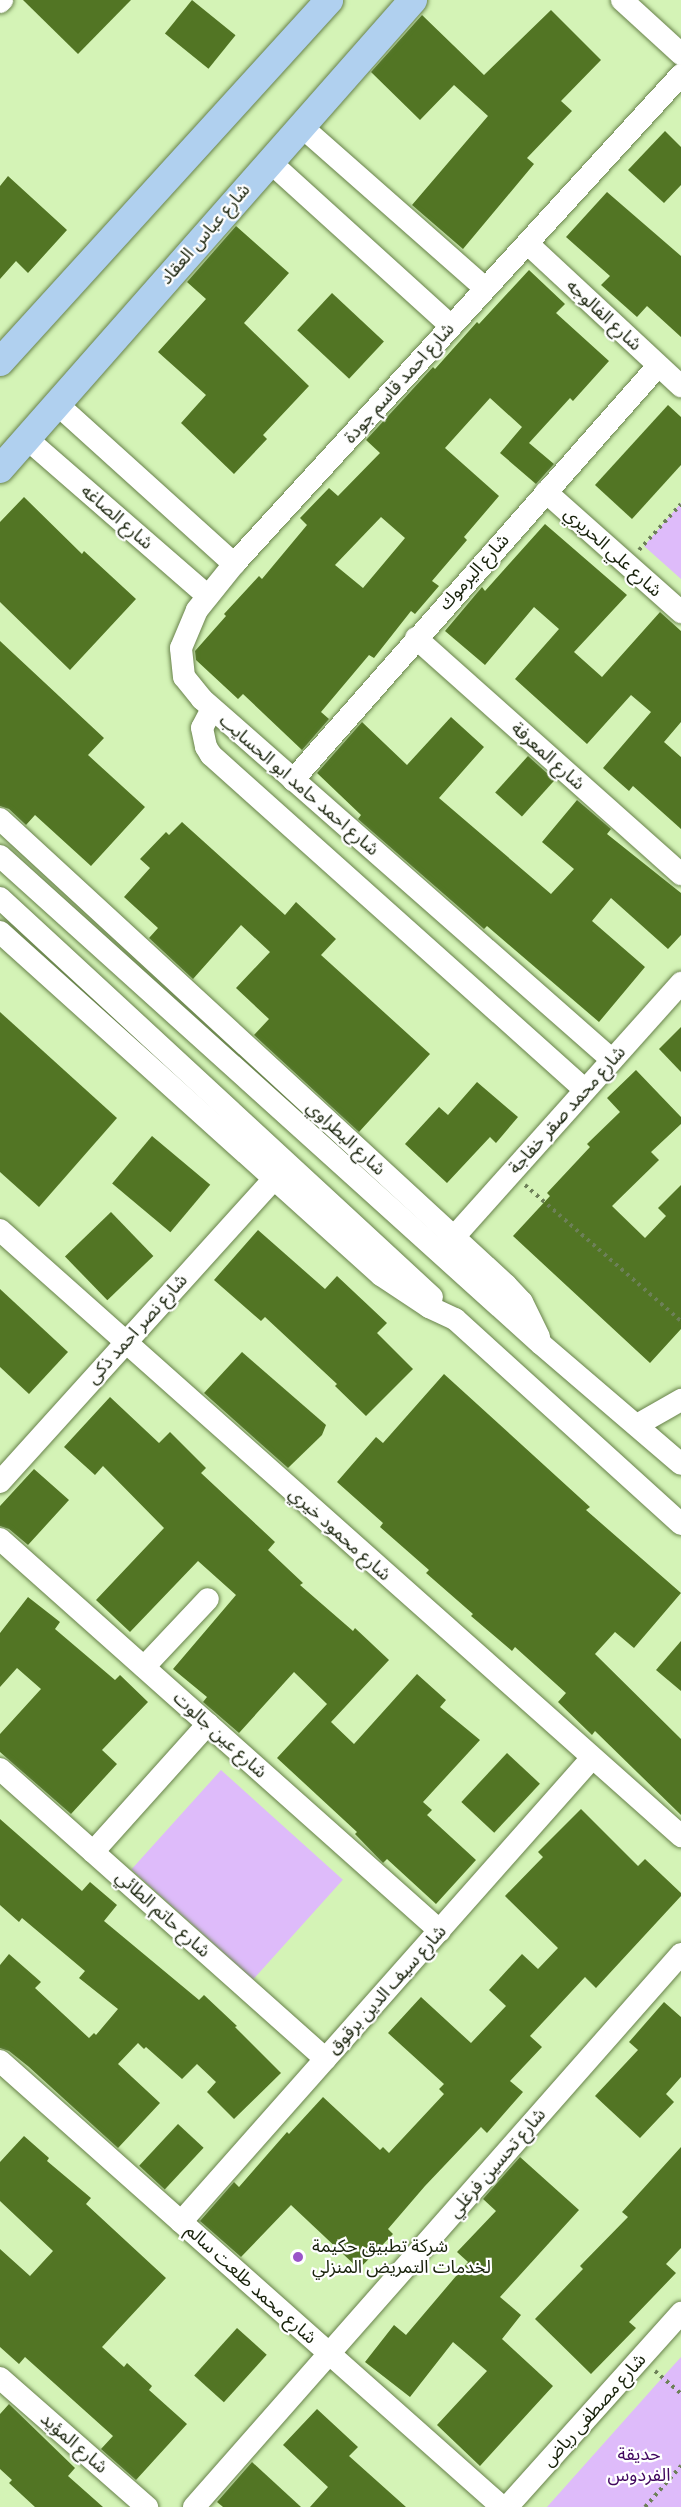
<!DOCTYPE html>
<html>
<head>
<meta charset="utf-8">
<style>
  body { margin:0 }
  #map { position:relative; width:681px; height:2507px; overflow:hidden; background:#d4f3b6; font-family:Cabin,"Noto Sans Arabic",sans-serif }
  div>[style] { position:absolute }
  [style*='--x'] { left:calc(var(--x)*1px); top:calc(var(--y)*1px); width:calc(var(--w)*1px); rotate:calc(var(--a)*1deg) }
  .green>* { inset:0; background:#debbfa; transform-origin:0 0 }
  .building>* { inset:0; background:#527524; transform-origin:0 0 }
  .path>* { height:4px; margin-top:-2px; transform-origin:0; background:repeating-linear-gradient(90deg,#6d8058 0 3px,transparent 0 7.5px) }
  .roads { filter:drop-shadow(0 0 2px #67814a) drop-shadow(0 0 2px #67814a) }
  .minor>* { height:22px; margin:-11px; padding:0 11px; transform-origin:11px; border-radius:11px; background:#fff }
  .major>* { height:28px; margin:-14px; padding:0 14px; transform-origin:14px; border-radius:14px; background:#b0d0ef }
  .dots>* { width:16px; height:16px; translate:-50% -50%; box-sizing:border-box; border:3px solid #fff; border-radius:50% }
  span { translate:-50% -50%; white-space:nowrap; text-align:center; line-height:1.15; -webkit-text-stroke:4.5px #fff; paint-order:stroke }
  .street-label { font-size:18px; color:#17210a }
  .poi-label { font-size:18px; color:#17210a }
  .left { translate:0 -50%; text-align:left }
  .park-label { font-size:18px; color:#41075f }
</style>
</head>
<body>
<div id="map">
  <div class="green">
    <i style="clip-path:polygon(681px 503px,681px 579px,644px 546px)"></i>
    <i style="left:221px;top:1770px;width:164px;height:134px;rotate:42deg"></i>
    <i style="clip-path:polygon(681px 2357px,681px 2507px,547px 2507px,662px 2378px)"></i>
  </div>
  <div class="building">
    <i style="clip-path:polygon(23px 0,131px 0,78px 54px)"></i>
    <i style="left:192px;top:0;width:56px;height:43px;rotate:39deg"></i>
    <i style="clip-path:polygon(551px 10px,601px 60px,561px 101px,572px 111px,527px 158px,534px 164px,463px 249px,412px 205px,488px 116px,454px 85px,420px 120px,371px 72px,422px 15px,484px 75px)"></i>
    <i style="clip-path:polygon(665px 131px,681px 147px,681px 185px,664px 203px,628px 170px)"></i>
    <i style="clip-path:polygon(8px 176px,67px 230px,28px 273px,16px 261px,0 279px,0 186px)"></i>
    <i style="clip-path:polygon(607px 192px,681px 256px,681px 337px,647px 306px,637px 317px,601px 285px,610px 276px,566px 237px)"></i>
    <i style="clip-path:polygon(236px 226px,289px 273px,244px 323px,309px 386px,263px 435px,267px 439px,234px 474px,181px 423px,206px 395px,158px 352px,206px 299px,187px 282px)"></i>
    <i style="clip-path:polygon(evenodd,529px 270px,565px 304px,556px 313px,609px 361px,573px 401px,570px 398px,529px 443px,554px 464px,536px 484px,500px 453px,522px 427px,490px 398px,445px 448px,499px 496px,464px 537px,467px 540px,432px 581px,439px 586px,415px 614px,411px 611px,374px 658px,369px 655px,321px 712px,329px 719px,302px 750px,243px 694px,238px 699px,196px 660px,195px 651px,226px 616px,224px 614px,259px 576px,262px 579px,307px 525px,300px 518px,329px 488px,338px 496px,380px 453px,366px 440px,433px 367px,435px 369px,477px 322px,479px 324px,529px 270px,381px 517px,405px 538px,363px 588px,335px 565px,381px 517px)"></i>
    <i style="left:332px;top:293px;width:71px;height:51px;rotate:43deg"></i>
    <i style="clip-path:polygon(668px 405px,681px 417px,681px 465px,632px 519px,595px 485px)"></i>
    <i style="clip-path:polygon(24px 497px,82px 554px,84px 551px,136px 599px,70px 670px,0 602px,0 522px)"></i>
    <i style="clip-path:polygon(545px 524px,627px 595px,574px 652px,602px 677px,660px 612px,681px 631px,681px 722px,664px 742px,681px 757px,681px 829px,633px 786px,629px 791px,603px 768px,651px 712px,631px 695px,587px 744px,515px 679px,559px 629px,534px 607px,485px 665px,445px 631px,482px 587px,485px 591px)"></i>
    <i style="clip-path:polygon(0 641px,104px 738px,88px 755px,145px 807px,91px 866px,35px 815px,26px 825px,9px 809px,0 806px)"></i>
    <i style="clip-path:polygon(451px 717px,484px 747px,439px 798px,551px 894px,574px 869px,542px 842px,577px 800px,611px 829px,607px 834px,681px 893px,681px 935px,668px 949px,611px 898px,592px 921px,645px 967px,599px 1022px,487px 926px,484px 929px,358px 819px,361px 815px,317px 773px,362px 722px,407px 765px)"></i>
    <i style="left:528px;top:756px;width:36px;height:49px;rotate:42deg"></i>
    <i style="clip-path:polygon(182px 822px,285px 915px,296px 902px,336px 939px,321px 955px,430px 1054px,359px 1132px,254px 1035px,269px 1019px,236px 988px,270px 952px,241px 925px,193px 979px,149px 938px,158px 928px,124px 897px,150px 868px,140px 859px,166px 832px,169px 835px)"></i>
    <i style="clip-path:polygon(0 1012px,117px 1118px,39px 1207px,0 1172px)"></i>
    <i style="clip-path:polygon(681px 1027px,681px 1072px,659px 1049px)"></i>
    <i style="clip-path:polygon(636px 1070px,681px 1117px,681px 1124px,651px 1152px,659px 1160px,612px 1206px,645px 1238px,666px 1216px,658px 1208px,681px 1185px,681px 1329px,650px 1363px,513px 1236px,550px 1196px,547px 1193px,590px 1147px,587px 1144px,620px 1112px,607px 1098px)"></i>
    <i style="clip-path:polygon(477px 1082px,518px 1117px,496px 1143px,490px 1137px,447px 1183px,405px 1144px,439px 1107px,448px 1115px)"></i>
    <i style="left:152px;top:1136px;width:76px;height:62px;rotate:40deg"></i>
    <i style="left:111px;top:1212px;width:61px;height:64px;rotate:46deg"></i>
    <i style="clip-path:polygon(258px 1230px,325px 1289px,337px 1276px,387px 1323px,377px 1333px,413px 1369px,366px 1416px,335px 1386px,337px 1384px,265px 1317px,261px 1321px,214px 1280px)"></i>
    <i style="clip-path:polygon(0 1289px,68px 1352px,29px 1394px,0 1367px)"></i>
    <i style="clip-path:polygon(242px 1352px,326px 1425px,322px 1435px,288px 1468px,204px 1393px)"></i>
    <i style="clip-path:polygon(444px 1374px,590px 1507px,586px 1510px,681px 1593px,634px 1648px,615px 1632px,595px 1654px,681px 1739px,681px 1815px,595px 1731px,592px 1735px,558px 1702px,566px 1693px,515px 1647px,512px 1651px,471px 1616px,473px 1614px,426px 1573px,429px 1570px,380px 1527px,383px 1523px,337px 1482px,376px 1437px,383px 1443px)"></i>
    <i style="clip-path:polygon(110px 1397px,159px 1443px,170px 1432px,206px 1468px,201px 1473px,275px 1542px,268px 1550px,303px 1583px,300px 1585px,353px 1631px,355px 1628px,389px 1660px,331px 1722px,354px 1744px,417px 1674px,446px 1700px,440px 1707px,480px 1740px,423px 1802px,432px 1810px,427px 1815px,476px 1860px,436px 1904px,387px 1859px,383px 1863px,355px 1834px,357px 1832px,277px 1758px,327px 1704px,294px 1672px,239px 1733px,203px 1702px,207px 1697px,173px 1669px,236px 1595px,198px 1561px,130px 1632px,96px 1600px,164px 1528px,103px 1466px,95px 1475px,64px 1447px)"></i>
    <i style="clip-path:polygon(34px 1469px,69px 1500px,28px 1545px,9px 1529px,0 1526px,0 1506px)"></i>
    <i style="clip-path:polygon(28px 1597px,60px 1622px,55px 1629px,115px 1680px,120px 1675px,148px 1702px,102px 1750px,117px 1764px,71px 1814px,0 1752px,0 1734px,41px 1689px,17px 1668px,0 1687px,0 1633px)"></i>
    <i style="clip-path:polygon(681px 1641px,681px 1691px,656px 1670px)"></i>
    <i style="left:507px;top:1753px;width:45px;height:67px;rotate:43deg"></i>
    <i style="clip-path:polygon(581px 1809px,638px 1866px,645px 1859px,681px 1893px,681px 1896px,596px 1988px,585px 1977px,530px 2036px,542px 2047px,510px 2081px,523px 2092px,487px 2133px,481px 2127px,425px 2186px,388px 2229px,393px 2234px,359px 2269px,291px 2205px,241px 2257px,200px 2221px,234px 2182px,239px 2187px,287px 2132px,289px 2134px,323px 2097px,380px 2150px,383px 2147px,389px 2153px,444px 2094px,439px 2089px,444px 2084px,388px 2033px,421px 1997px,471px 2043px,506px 2006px,489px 1990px,522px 1954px,538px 1969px,558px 1948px,505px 1896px,543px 1857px,538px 1852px)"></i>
    <i style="clip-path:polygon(0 1819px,82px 1891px,90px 1882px,117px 1905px,104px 1921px,199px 2000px,204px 1995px,237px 2026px,235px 2027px,281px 2073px,234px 2119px,207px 2092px,216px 2082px,197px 2064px,182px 2079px,146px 2047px,144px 2049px,138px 2043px,118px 2064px,160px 2103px,118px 2148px,29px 2067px,9px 2051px,0 2048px,0 1965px,9px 1954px,41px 1982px,35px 1988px,89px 2038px,94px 2033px,96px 2035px,118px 2009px,79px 1978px,85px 1971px,22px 1918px,19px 1922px,0 1905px)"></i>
    <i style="clip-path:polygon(664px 2002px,681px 2017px,681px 2077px,666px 2094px,674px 2102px,640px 2138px,595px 2096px,638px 2050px,629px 2042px)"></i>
    <i style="left:178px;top:2124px;width:35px;height:57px;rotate:43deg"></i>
    <i style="clip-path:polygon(24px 2136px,49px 2158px,47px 2161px,91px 2198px,86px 2204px,166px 2278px,102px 2347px,124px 2367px,127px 2363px,152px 2386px,149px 2390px,187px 2424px,136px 2480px,101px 2449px,113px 2436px,25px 2357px,19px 2364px,0 2347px,0 2249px,30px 2276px,53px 2251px,0 2201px,0 2162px)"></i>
    <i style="clip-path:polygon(681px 2147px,681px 2248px,666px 2264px,676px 2273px,629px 2322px,636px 2328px,591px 2374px,535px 2319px,583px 2269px,580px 2266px,628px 2217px,622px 2212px)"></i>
    <i style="clip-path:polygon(520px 2157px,579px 2210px,500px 2297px,521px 2315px,502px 2339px,553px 2386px,480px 2466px,437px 2425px,487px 2371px,453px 2342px,410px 2397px,365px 2362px,394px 2325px,406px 2335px,468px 2262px,457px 2252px,496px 2211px,483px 2199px)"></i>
    <i style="left:237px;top:2328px;width:40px;height:64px;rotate:42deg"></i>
    <i style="clip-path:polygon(9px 2404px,75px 2468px,68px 2476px,103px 2507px,35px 2507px,9px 2483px,12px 2480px,0 2469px,0 2414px)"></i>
    <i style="clip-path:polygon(317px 2409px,358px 2447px,349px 2456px,406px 2507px,310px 2507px,328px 2487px,283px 2445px)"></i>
    <i style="clip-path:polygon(252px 2462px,301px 2507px,223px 2507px,217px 2502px)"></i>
  </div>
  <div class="path">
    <i style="--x:639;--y:550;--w:62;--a:-47.6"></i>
    <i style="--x:525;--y:1185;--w:207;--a:41.1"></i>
    <i style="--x:655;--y:2371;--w:35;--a:41"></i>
    <i style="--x:645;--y:2507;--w:55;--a:-48.7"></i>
  </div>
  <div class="roads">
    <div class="minor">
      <i style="--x:622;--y:0;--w:80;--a:42.5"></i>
      <i style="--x:0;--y:2;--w:3;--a:-45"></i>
      <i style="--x:301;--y:126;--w:245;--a:41.4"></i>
      <i style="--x:269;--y:161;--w:246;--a:42.2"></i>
      <i style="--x:528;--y:244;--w:209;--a:42.9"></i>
      <i style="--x:57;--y:404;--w:239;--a:42.1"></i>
      <i style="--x:26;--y:438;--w:241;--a:41"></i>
      <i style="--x:546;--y:492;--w:181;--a:41.6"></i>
      <i style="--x:416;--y:638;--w:355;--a:41.7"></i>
      <i style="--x:212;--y:709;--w:21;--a:118"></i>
      <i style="--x:202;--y:728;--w:19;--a:78"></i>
      <i style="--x:206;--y:747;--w:9;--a:58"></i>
      <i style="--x:211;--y:755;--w:501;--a:41.84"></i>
      <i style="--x:293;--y:780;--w:552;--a:-48.6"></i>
      <i style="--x:0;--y:819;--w:688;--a:42.64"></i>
      <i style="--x:506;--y:1285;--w:23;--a:47"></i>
      <i style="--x:522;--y:1302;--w:39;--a:64"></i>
      <i style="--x:0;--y:856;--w:729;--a:42.05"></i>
      <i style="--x:541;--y:1344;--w:184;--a:40.6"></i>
      <i style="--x:0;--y:898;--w:588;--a:42.73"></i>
      <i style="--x:0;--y:932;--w:513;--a:42"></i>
      <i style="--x:381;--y:1275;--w:58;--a:33.7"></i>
      <i style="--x:429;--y:1307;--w:29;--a:25"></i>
      <i style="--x:455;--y:1319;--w:305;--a:42.2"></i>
      <i style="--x:611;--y:1059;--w:545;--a:-138.65"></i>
      <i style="--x:202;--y:699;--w:28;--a:-129"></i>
      <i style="--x:184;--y:677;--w:29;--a:-96"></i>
      <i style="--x:181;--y:648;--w:41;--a:-67.2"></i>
      <i style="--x:197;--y:610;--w:59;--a:-51.2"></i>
      <i style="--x:234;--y:564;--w:663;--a:-47.57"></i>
      <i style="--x:0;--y:1230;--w:912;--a:41.66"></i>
      <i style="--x:454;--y:1237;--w:341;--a:-48.2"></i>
      <i style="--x:637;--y:1425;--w:51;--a:-29.6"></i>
      <i style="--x:0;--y:1482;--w:410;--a:-47.9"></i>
      <i style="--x:0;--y:1539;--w:589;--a:41.7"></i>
      <i style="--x:144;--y:1667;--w:93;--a:-46.7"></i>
      <i style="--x:0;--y:1769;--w:436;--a:41.7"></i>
      <i style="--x:93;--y:1852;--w:172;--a:-48.1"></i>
      <i style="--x:0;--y:2061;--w:672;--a:41.62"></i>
      <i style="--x:181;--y:2222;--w:620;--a:-48.47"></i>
      <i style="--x:0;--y:2378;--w:196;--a:41.3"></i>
      <i style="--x:194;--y:2507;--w:737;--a:-48.63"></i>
      <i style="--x:507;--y:2507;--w:261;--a:-48.1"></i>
    </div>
    <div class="major">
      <i style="--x:0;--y:362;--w:489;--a:-47.7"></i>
      <i style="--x:0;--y:469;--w:625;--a:-48.63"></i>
    </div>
  </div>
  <div class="dots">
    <i style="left:298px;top:2257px;background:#9a54c8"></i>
  </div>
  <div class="street-label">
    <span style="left:205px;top:234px;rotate:-49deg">شارع عباس العقاد</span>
    <span style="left:604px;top:315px;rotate:43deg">شارع الفالوجه</span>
    <span style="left:399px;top:383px;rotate:-48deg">شارع احمد قاسم جودة</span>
    <span style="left:117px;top:517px;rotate:41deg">شارع الصاغه</span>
    <span style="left:613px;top:552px;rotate:42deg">شارع علي الحريري</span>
    <span style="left:474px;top:572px;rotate:-48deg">شارع اليرموك</span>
    <span style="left:548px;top:756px;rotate:42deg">شارع المعرفة</span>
    <span style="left:299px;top:785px;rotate:41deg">شارع احمد حامد ابو الحسايب</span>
    <span style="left:567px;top:1110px;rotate:-48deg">شارع محمد صقر خفاجة</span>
    <span style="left:346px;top:1138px;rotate:43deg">شارع البطراوي</span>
    <span style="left:137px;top:1329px;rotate:-48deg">شارع نصر احمد ذكى</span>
    <span style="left:340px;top:1534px;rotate:42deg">شارع محمود خيري</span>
    <span style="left:220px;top:1735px;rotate:42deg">شارع عين جالوت</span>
    <span style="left:163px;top:1914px;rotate:42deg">شارع حاتم الطائي</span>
    <span style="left:387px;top:1990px;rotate:-48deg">شارع سيف الدين برقوق</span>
    <span style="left:497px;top:2163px;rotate:-49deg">شارع تحسين فرغلي</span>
    <span style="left:251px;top:2284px;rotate:42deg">شارع محمد طلعت سالم</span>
    <span style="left:594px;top:2410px;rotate:-48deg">شارع مصطفى رياض</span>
    <span style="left:74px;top:2443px;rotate:41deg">شارع المؤيد</span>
  </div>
  <div class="poi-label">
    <span class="left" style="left:312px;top:2257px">شركة تطبيق حكيمة<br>لخدمات التمريض المنزلي</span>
  </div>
  <div class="park-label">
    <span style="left:639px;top:2465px">حديقة<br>الفردوس</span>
  </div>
</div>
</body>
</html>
